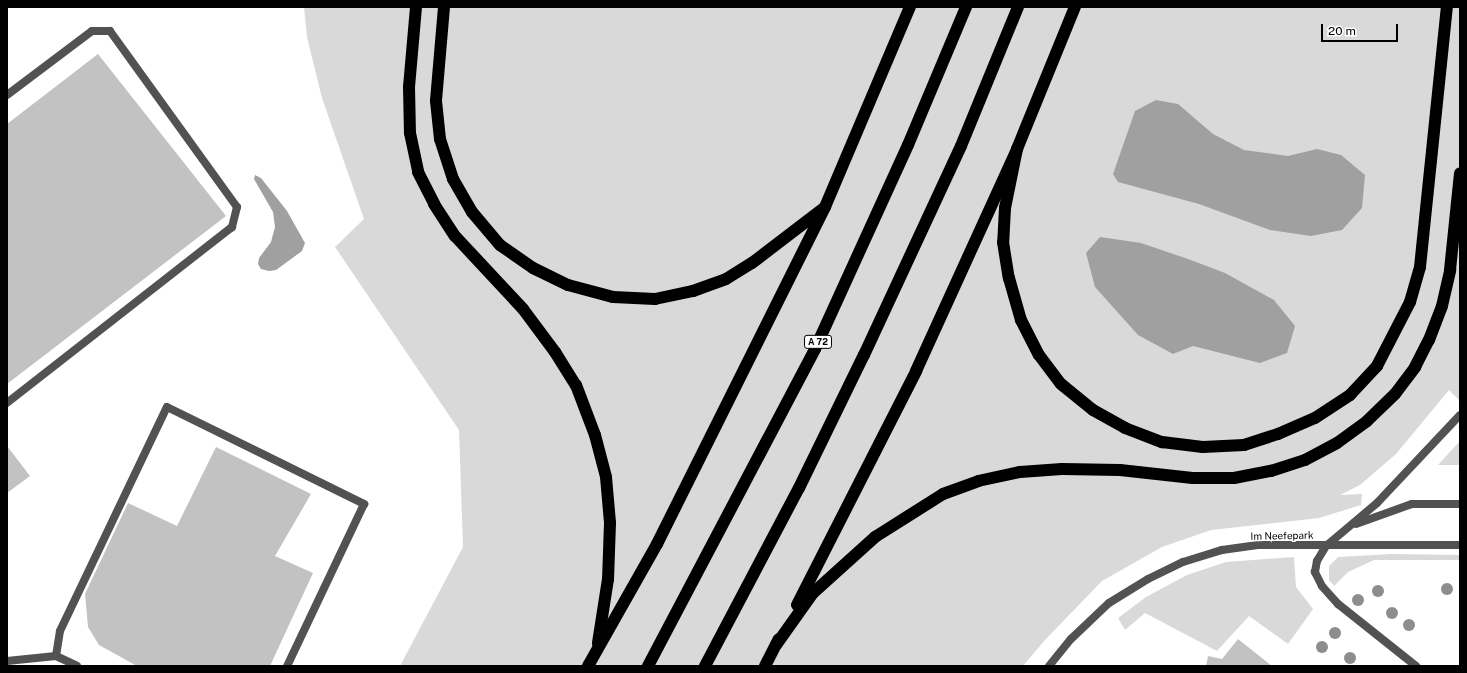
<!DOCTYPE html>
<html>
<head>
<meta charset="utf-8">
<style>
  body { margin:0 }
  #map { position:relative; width:1467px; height:673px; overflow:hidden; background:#fff; font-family:"Public Sans",sans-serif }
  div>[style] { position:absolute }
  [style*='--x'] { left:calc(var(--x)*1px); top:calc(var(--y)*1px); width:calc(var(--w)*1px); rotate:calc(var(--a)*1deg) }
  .green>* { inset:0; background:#d9d9d9 }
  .water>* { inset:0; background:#a0a0a0 }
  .building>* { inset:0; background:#c2c2c2 }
  .service>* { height:8px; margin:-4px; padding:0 4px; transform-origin:4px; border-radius:4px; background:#525252 }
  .minor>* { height:8px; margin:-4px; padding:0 4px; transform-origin:4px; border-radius:4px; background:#525252 }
  .motorway>* { height:12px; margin:-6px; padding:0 6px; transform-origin:6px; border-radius:6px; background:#000 }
  .trees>* { width:12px; height:12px; margin:-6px; border-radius:50%; background:#8d8d8d }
  span { translate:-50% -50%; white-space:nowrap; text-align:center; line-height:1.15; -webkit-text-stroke:3px #fff; paint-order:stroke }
  .shield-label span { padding:1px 3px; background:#fff; border:1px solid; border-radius:3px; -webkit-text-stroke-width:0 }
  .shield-label { font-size:9px; color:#000; font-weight:700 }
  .street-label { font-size:10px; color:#000 }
  .frame { position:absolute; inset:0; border:8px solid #000; pointer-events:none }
  .scale { position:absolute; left:1321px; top:24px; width:77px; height:18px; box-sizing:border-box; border:2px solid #000; border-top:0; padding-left:5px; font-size:12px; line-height:14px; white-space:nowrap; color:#000; -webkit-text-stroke:3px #fff; paint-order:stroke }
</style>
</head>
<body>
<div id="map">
  <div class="green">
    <i style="clip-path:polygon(304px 7px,1460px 7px,1460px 398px,1459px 400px,1449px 390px,1396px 454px,1360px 485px,1340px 495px,1362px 494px,1361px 505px,1319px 518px,1211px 530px,1162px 547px,1102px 581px,1044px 641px,1023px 666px,400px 666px,463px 547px,459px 430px,335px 247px,364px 219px,322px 98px,307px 37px)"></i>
    <i style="clip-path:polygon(1460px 441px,1460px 465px,1438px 465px)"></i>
    <i style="clip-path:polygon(1391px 554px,1460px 555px,1460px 560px,1374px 560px,1348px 572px,1334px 586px,1329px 580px,1329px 566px,1338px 557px)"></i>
    <i style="clip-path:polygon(1294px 557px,1296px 587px,1313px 609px,1288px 644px,1249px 616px,1217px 651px,1145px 613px,1125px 630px,1118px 618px,1146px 597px,1187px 575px,1226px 562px)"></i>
  </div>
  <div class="water">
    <i style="clip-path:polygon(1156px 100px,1178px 104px,1213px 134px,1244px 150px,1288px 156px,1317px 149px,1341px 155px,1365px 175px,1362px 208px,1342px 230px,1311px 236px,1270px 230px,1199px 204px,1118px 182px,1113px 174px,1135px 111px)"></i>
    <i style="clip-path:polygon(255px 175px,261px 178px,287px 211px,305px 243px,302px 251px,276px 270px,269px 271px,261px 269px,258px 264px,259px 258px,271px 242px,275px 227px,273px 212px,254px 179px)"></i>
    <i style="clip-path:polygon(1100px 237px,1141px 243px,1188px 259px,1225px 273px,1274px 300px,1295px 326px,1287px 353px,1260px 363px,1193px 346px,1173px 354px,1138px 335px,1095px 287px,1086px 253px)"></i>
  </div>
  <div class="building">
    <i style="clip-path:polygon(98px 54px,226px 216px,7px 384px,7px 124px)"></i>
    <i style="clip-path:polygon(7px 446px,30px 476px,7px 493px)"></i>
    <i style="clip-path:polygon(216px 447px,311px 494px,275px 556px,313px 573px,270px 666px,137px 666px,99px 645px,88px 627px,85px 594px,128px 503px,177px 526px)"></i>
    <i style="clip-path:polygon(1238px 639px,1272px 666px,1206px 666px,1208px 656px,1222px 659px)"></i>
  </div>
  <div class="service">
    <i style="--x:7;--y:95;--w:106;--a:-37"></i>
    <i style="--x:92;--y:31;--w:18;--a:0"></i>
    <i style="--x:110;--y:31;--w:217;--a:54.2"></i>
    <i style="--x:237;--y:207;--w:21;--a:104"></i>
    <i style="--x:232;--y:227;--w:286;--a:142"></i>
    <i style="--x:1356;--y:524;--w:59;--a:-19.7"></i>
    <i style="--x:1412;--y:504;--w:48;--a:0"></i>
    <i style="--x:56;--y:656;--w:25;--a:-81"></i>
    <i style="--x:60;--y:631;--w:248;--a:-64.5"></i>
    <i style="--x:167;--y:407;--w:220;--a:26.2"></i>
    <i style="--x:364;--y:504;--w:179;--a:115.4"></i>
    <i style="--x:7;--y:661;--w:49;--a:-5.8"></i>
    <i style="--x:56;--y:656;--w:23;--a:25"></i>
    <i style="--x:1416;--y:666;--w:100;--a:-141.5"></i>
    <i style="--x:1338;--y:604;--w:24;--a:-132"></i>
    <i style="--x:1322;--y:586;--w:16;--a:-117"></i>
    <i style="--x:1315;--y:572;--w:11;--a:-80"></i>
    <i style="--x:1317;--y:561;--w:17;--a:-59"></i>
    <i style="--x:1326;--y:546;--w:67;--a:-40.1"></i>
    <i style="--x:1377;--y:503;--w:121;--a:-46.7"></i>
  </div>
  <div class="minor">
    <i style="--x:1049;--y:666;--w:35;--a:-51"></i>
    <i style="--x:1071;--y:639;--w:52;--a:-43.5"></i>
    <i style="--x:1109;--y:603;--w:46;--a:-31.6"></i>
    <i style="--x:1148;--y:579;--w:39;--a:-26"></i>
    <i style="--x:1183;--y:562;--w:41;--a:-17.1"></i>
    <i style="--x:1222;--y:550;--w:36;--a:-8"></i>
    <i style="--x:1258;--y:545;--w:202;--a:0"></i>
  </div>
  <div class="motorway">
    <i style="--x:416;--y:7;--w:80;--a:95"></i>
    <i style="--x:409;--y:87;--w:46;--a:88.8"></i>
    <i style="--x:410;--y:133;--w:40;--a:78"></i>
    <i style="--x:418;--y:172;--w:36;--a:63"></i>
    <i style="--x:434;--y:204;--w:38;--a:57"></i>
    <i style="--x:455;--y:236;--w:100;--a:47"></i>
    <i style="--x:523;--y:309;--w:54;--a:53.3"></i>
    <i style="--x:555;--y:352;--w:39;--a:58"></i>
    <i style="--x:576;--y:385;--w:53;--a:69.2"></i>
    <i style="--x:595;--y:435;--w:43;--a:75.3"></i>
    <i style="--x:606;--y:477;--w:46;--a:85"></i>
    <i style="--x:610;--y:523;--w:56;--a:92"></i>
    <i style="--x:608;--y:579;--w:65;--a:98.9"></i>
    <i style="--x:444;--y:7;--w:94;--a:94.9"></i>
    <i style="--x:436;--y:101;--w:38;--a:84"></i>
    <i style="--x:440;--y:139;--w:42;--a:72"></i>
    <i style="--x:453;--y:179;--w:38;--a:60"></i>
    <i style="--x:472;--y:212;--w:43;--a:49.7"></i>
    <i style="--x:500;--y:245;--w:40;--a:34.9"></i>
    <i style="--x:533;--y:268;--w:39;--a:26"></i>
    <i style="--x:568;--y:285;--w:47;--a:14.9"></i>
    <i style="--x:613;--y:297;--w:42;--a:2.7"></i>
    <i style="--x:655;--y:299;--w:39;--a:-12"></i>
    <i style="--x:693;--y:291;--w:35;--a:-20"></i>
    <i style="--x:726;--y:279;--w:31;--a:-32"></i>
    <i style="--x:752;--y:263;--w:91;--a:-37.4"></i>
    <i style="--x:1017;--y:149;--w:60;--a:101.5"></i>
    <i style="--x:1005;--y:208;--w:34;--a:93"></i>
    <i style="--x:1003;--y:242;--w:36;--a:81"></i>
    <i style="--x:1009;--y:278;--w:44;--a:74.1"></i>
    <i style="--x:1021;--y:320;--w:39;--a:63"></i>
    <i style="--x:1039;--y:355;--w:36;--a:53"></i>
    <i style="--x:1061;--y:384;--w:41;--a:39.1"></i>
    <i style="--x:1093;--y:410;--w:37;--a:29"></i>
    <i style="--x:1125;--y:428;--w:40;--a:21"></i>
    <i style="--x:1162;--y:442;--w:41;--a:7"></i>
    <i style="--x:1203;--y:447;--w:41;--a:-2.8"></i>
    <i style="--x:1244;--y:445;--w:36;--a:-18"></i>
    <i style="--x:1278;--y:434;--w:40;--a:-23.4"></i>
    <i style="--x:1315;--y:418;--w:42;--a:-33.3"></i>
    <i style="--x:1350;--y:395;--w:40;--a:-47"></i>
    <i style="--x:1377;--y:366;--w:72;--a:-62.7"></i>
    <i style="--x:1410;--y:302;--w:36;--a:-74"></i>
    <i style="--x:1420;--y:267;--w:261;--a:-84.1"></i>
    <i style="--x:797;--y:605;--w:263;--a:-63"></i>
    <i style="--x:916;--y:371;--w:244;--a:-65.5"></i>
    <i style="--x:1017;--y:149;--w:153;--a:-67.8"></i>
    <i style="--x:776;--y:645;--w:64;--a:-54.6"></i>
    <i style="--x:813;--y:593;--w:84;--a:-42.1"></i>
    <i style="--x:875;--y:537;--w:80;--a:-32.3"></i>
    <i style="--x:943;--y:494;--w:37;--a:-20"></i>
    <i style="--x:978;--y:481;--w:43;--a:-12.1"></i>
    <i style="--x:1020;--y:472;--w:42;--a:-4.1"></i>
    <i style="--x:1062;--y:469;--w:58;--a:1"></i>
    <i style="--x:1120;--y:470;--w:73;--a:6.3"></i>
    <i style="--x:1193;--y:478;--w:41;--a:0"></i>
    <i style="--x:1234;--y:478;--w:38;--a:-11"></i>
    <i style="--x:1271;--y:471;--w:36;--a:-18"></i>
    <i style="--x:1305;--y:460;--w:36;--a:-28"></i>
    <i style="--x:1337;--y:443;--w:37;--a:-36"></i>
    <i style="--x:1367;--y:421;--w:39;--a:-44"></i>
    <i style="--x:1395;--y:394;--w:34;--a:-53"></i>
    <i style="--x:1415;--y:367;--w:30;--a:-63"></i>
    <i style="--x:1429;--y:340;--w:36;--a:-69"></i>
    <i style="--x:1442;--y:306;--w:37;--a:-77"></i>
    <i style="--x:1450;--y:270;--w:97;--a:-84.1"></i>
    <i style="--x:588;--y:666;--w:140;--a:-60.5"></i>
    <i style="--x:657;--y:544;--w:377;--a:-63.5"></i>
    <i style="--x:825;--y:207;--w:217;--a:-67"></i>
    <i style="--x:648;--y:666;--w:358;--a:-62.2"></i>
    <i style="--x:815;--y:349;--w:224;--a:-65.5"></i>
    <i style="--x:908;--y:145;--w:150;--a:-67.2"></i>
    <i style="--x:705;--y:666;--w:201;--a:-62.2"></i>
    <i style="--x:799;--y:488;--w:148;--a:-64"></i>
    <i style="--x:864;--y:355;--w:230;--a:-65.1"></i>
    <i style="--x:961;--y:146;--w:150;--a:-67.7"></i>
    <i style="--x:765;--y:666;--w:30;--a:-63"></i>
  </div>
  <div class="trees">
    <i style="left:1447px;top:589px"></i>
    <i style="left:1378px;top:591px"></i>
    <i style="left:1358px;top:600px"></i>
    <i style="left:1392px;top:613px"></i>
    <i style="left:1409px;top:625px"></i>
    <i style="left:1335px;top:633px"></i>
    <i style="left:1322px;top:647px"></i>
    <i style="left:1350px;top:658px"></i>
  </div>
  <div class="shield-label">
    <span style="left:818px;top:342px">A 72</span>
  </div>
  <div class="street-label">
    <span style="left:1282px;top:536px;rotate:-1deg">Im Neefepark</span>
  </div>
  <div class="frame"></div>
  <div class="scale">20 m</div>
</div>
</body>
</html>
